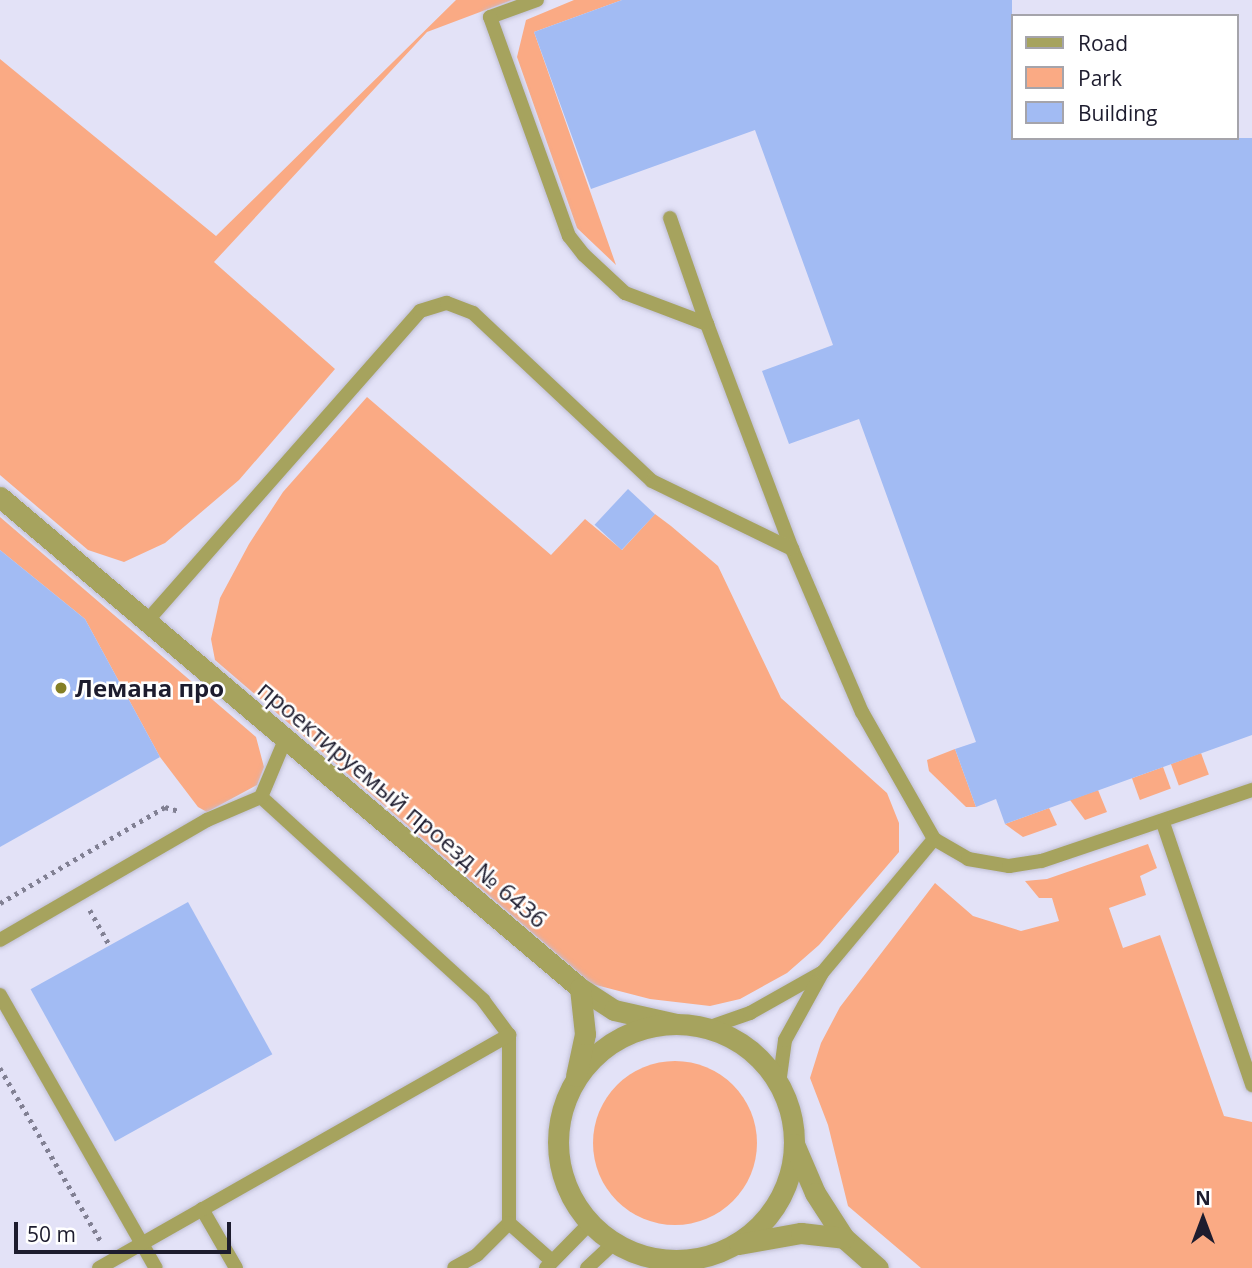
<!DOCTYPE html>
<html>
<head>
<meta charset="utf-8">
<style>
  body { margin:0 }
  #map { position:relative; width:1252px; height:1268px; overflow:hidden; background:#e3e2f7; font-family:"Open Sans",sans-serif }
  div>[style] { position:absolute }
  [style*='--x'] { left:calc(var(--x)*1px); top:calc(var(--y)*1px); width:calc(var(--w)*1px); rotate:calc(var(--a)*1deg) }
  .green>* { inset:0; background:#faaa84; transform-origin:0 0 }
  .round { border-radius:50% }
  .building>* { inset:0; background:#a2bbf3; transform-origin:0 0 }
  .path>* { height:4.5px; margin-top:-2.25px; transform-origin:0; background:repeating-linear-gradient(90deg,#818093 0 3.5px,transparent 0 8.5px) }
  .roads { filter:drop-shadow(0 0 2px #bfbed3) drop-shadow(0 0 2px #bfbed3) }
  .lane>* { height:14px; margin:-7px; padding:0 7px; transform-origin:7px; border-radius:7px; background:#a6a35e }
  .street>* { height:21px; margin:-10.5px; padding:0 10.5px; transform-origin:10.5px; border-radius:10.5px; background:#a6a35e }
  .street>.ring { margin:-10.5px; padding:0; box-sizing:content-box; background:none; border:21px solid #a6a35e; border-radius:50% }
  .dots>* { width:19px; height:19px; translate:-50% -50%; box-sizing:border-box; border:4px solid #fff; border-radius:50% }
  span { translate:-50% -50%; white-space:nowrap; text-align:center; line-height:1.15; -webkit-text-stroke:5px #fff; paint-order:stroke }
  .poi-label { font-size:24px; color:#1d1c2e; font-weight:700 }
  .left { translate:0 -50%; text-align:left }
  .street-label { font-size:24px; color:#1d1c2e }
  .legend { position:absolute; left:1011px; top:14px; width:228px; height:126px; box-sizing:border-box; background:#fff; border:2px solid #a5a4ab; margin:0; padding:9px 12px; list-style:none; font-size:21px; color:#1d1c2e }
  .legend li { display:flex; align-items:center; gap:14px; height:35px }
  .legend b { width:35px; border:2px solid #a5a4ab }
  .north { position:absolute; left:1168px; top:1184px; width:70px; height:70px; -webkit-text-stroke:5px #fff; paint-order:stroke; rotate:0deg; font-size:19px; font-weight:700; line-height:28px; text-align:center; color:#1d1c2e }
  .north::after { content:''; display:block; margin:auto; width:24px; height:32px; background:#1d1c2e; clip-path:polygon(50% 0,100% 100%,50% 72%,0 100%) }
  .scale { position:absolute; left:14px; top:1222px; width:217px; height:32px; box-sizing:border-box; border:4px solid #1d1c2e; border-top:0; padding-left:9px; font-size:21px; line-height:24px; white-space:nowrap; color:#1d1c2e; -webkit-text-stroke:5px #fff; paint-order:stroke }
</style>
</head>
<body>
<div id="map">
  <div class="green">
    <i style="clip-path:polygon(456px 0,512px 0,427px 32px,214px 262px,335px 369px,239px 480px,165px 543px,124px 562px,88px 550px,0 475px,0 59px,216px 236px)"></i>
    <i style="clip-path:polygon(574px 0,622px 0,534px 32px,616px 265px,577px 228px,517px 57px,526px 20px)"></i>
    <i style="clip-path:polygon(367px 397px,551px 555px,585px 519px,622px 550px,655px 514px,671px 526px,718px 566px,781px 698px,887px 793px,899px 823px,899px 852px,819px 945px,787px 973px,740px 999px,710px 1006px,650px 999px,592px 984px,215px 660px,211px 639px,220px 598px,249px 544px,283px 492px)"></i>
    <i style="clip-path:polygon(0 517px,256px 737px,264px 767px,257px 785px,207px 812px,198px 807px,160px 757px,85px 619px,0 550px)"></i>
    <i style="clip-path:polygon(955px 749px,976px 807px,966px 807px,929px 771px,927px 760px)"></i>
    <i style="left:1201px;top:753px;width:23px;height:32px;rotate:70deg"></i>
    <i style="left:1163px;top:767px;width:23px;height:33px;rotate:70deg"></i>
    <i style="clip-path:polygon(1098px 790px,1107px 812px,1085px 820px,1070px 800px)"></i>
    <i style="clip-path:polygon(1049px 808px,1057px 825px,1023px 837px,1005px 824px)"></i>
    <i style="clip-path:polygon(1148px 844px,1157px 868px,1140px 876px,1146px 895px,1109px 908px,1123px 948px,1160px 935px,1224px 1116px,1252px 1122px,1252px 1268px,921px 1268px,848px 1206px,828px 1125px,810px 1078px,821px 1043px,840px 1007px,935px 883px,973px 916px,1021px 931px,1059px 921px,1052px 898px,1039px 898px,1025px 881px,1047px 879px)"></i>
    <i class="round" style="left:593px;top:1061px;width:164px;height:164px"></i>
  </div>
  <div class="building">
    <i style="clip-path:polygon(622px 0,1012px 0,1012px 138px,1252px 138px,1252px 735px,1005px 824px,996px 799px,976px 807px,955px 749px,976px 742px,859px 419px,789px 444px,762px 371px,833px 345px,755px 130px,591px 189px,534px 32px)"></i>
    <i style="left:628px;top:489px;width:37px;height:49px;rotate:43deg"></i>
    <i style="clip-path:polygon(0 550px,85px 619px,160px 757px,0 847px)"></i>
    <i style="left:188px;top:902px;width:174px;height:180px;rotate:61deg"></i>
  </div>
  <div class="path">
    <i style="--x:0;--y:903;--w:191;--a:-30.2"></i>
    <i style="--x:165;--y:807;--w:15;--a:16"></i>
    <i style="--x:90;--y:910;--w:41;--a:60.9"></i>
    <i style="--x:0;--y:1068;--w:203;--a:59.8"></i>
  </div>
  <div class="roads">
    <div class="lane">
      <i style="--x:537;--y:0;--w:50;--a:160.1"></i>
      <i style="--x:490;--y:17;--w:233;--a:70.2"></i>
      <i style="--x:569;--y:236;--w:24;--a:52"></i>
      <i style="--x:584;--y:255;--w:56;--a:42.8"></i>
      <i style="--x:625;--y:293;--w:88;--a:20.7"></i>
      <i style="--x:707;--y:324;--w:241;--a:69.3"></i>
      <i style="--x:792;--y:549;--w:177;--a:66.8"></i>
      <i style="--x:862;--y:712;--w:146;--a:60.4"></i>
      <i style="--x:934;--y:839;--w:39;--a:30"></i>
      <i style="--x:968;--y:859;--w:42;--a:9.7"></i>
      <i style="--x:1009;--y:866;--w:33;--a:-9"></i>
      <i style="--x:1042;--y:861;--w:222;--a:-18.7"></i>
      <i style="--x:670;--y:218;--w:112;--a:70.8"></i>
      <i style="--x:147;--y:621;--w:413;--a:-48.6"></i>
      <i style="--x:420;--y:311;--w:28;--a:-17"></i>
      <i style="--x:447;--y:303;--w:28;--a:21"></i>
      <i style="--x:473;--y:313;--w:245;--a:43.2"></i>
      <i style="--x:652;--y:481;--w:156;--a:25.9"></i>
      <i style="--x:261;--y:797;--w:301;--a:42.4"></i>
      <i style="--x:483;--y:1000;--w:44;--a:53.4"></i>
      <i style="--x:509;--y:1035;--w:188;--a:90"></i>
      <i style="--x:509;--y:1223;--w:45;--a:135"></i>
      <i style="--x:477;--y:1255;--w:26;--a:151"></i>
      <i style="--x:1163;--y:823;--w:277;--a:71.2"></i>
      <i style="--x:0;--y:940;--w:239;--a:-30.1"></i>
      <i style="--x:207;--y:820;--w:59;--a:-23.1"></i>
      <i style="--x:261;--y:797;--w:62;--a:-67.2"></i>
      <i style="--x:0;--y:995;--w:314;--a:60.3"></i>
      <i style="--x:707;--y:1028;--w:46;--a:-19.2"></i>
      <i style="--x:750;--y:1013;--w:81;--a:-29.4"></i>
      <i style="--x:779;--y:1084;--w:44;--a:-82.2"></i>
      <i style="--x:785;--y:1040;--w:77;--a:-61.1"></i>
      <i style="--x:822;--y:973;--w:175;--a:-50.1"></i>
      <i style="--x:202;--y:1209;--w:68;--a:60"></i>
      <i style="--x:509;--y:1223;--w:57;--a:41.5"></i>
      <i style="--x:99;--y:1268;--w:472;--a:-29.6"></i>
      <i style="--x:546;--y:1268;--w:63;--a:-45.6"></i>
      <i style="--x:587;--y:1268;--w:37;--a:-43"></i>
    </div>
    <div class="street">
      <i style="--x:0;--y:497;--w:760;--a:40.25"></i>
      <i style="--x:580;--y:988;--w:40;--a:32.9"></i>
      <i style="--x:614;--y:1010;--w:64;--a:12.7"></i>
      <i class="ring" style="left:558px;top:1024px;width:215px;height:215px"></i>
      <i style="--x:576;--y:1076;--w:43;--a:-77.9"></i>
      <i style="--x:585;--y:1034;--w:46;--a:-96.2"></i>
      <i style="--x:794;--y:1144;--w:53;--a:66.8"></i>
      <i style="--x:815;--y:1193;--w:54;--a:57.2"></i>
      <i style="--x:844;--y:1238;--w:45;--a:41.4"></i>
      <i style="--x:739;--y:1244;--w:63;--a:-10.1"></i>
      <i style="--x:801;--y:1233;--w:43;--a:6.6"></i>
    </div>
  </div>
  <div class="dots">
    <i style="left:61px;top:688px;background:#847f26"></i>
  </div>
  <div class="poi-label">
    <span class="left" style="left:75px;top:688px">Лемана про</span>
  </div>
  <div class="street-label">
    <span style="left:403px;top:804px;rotate:40deg">проектируемый проезд № 6436</span>
  </div>
  <ul class="legend">
  <li><b style="height:9px;background:#a6a35e"></b>Road</li>
  <li><b style="height:19px;background:#faaa84"></b>Park</li>
  <li><b style="height:19px;background:#a2bbf3"></b>Building</li>
  </ul>
  <div class="north">N</div>
  <div class="scale">50 m</div>
</div>
</body>
</html>
